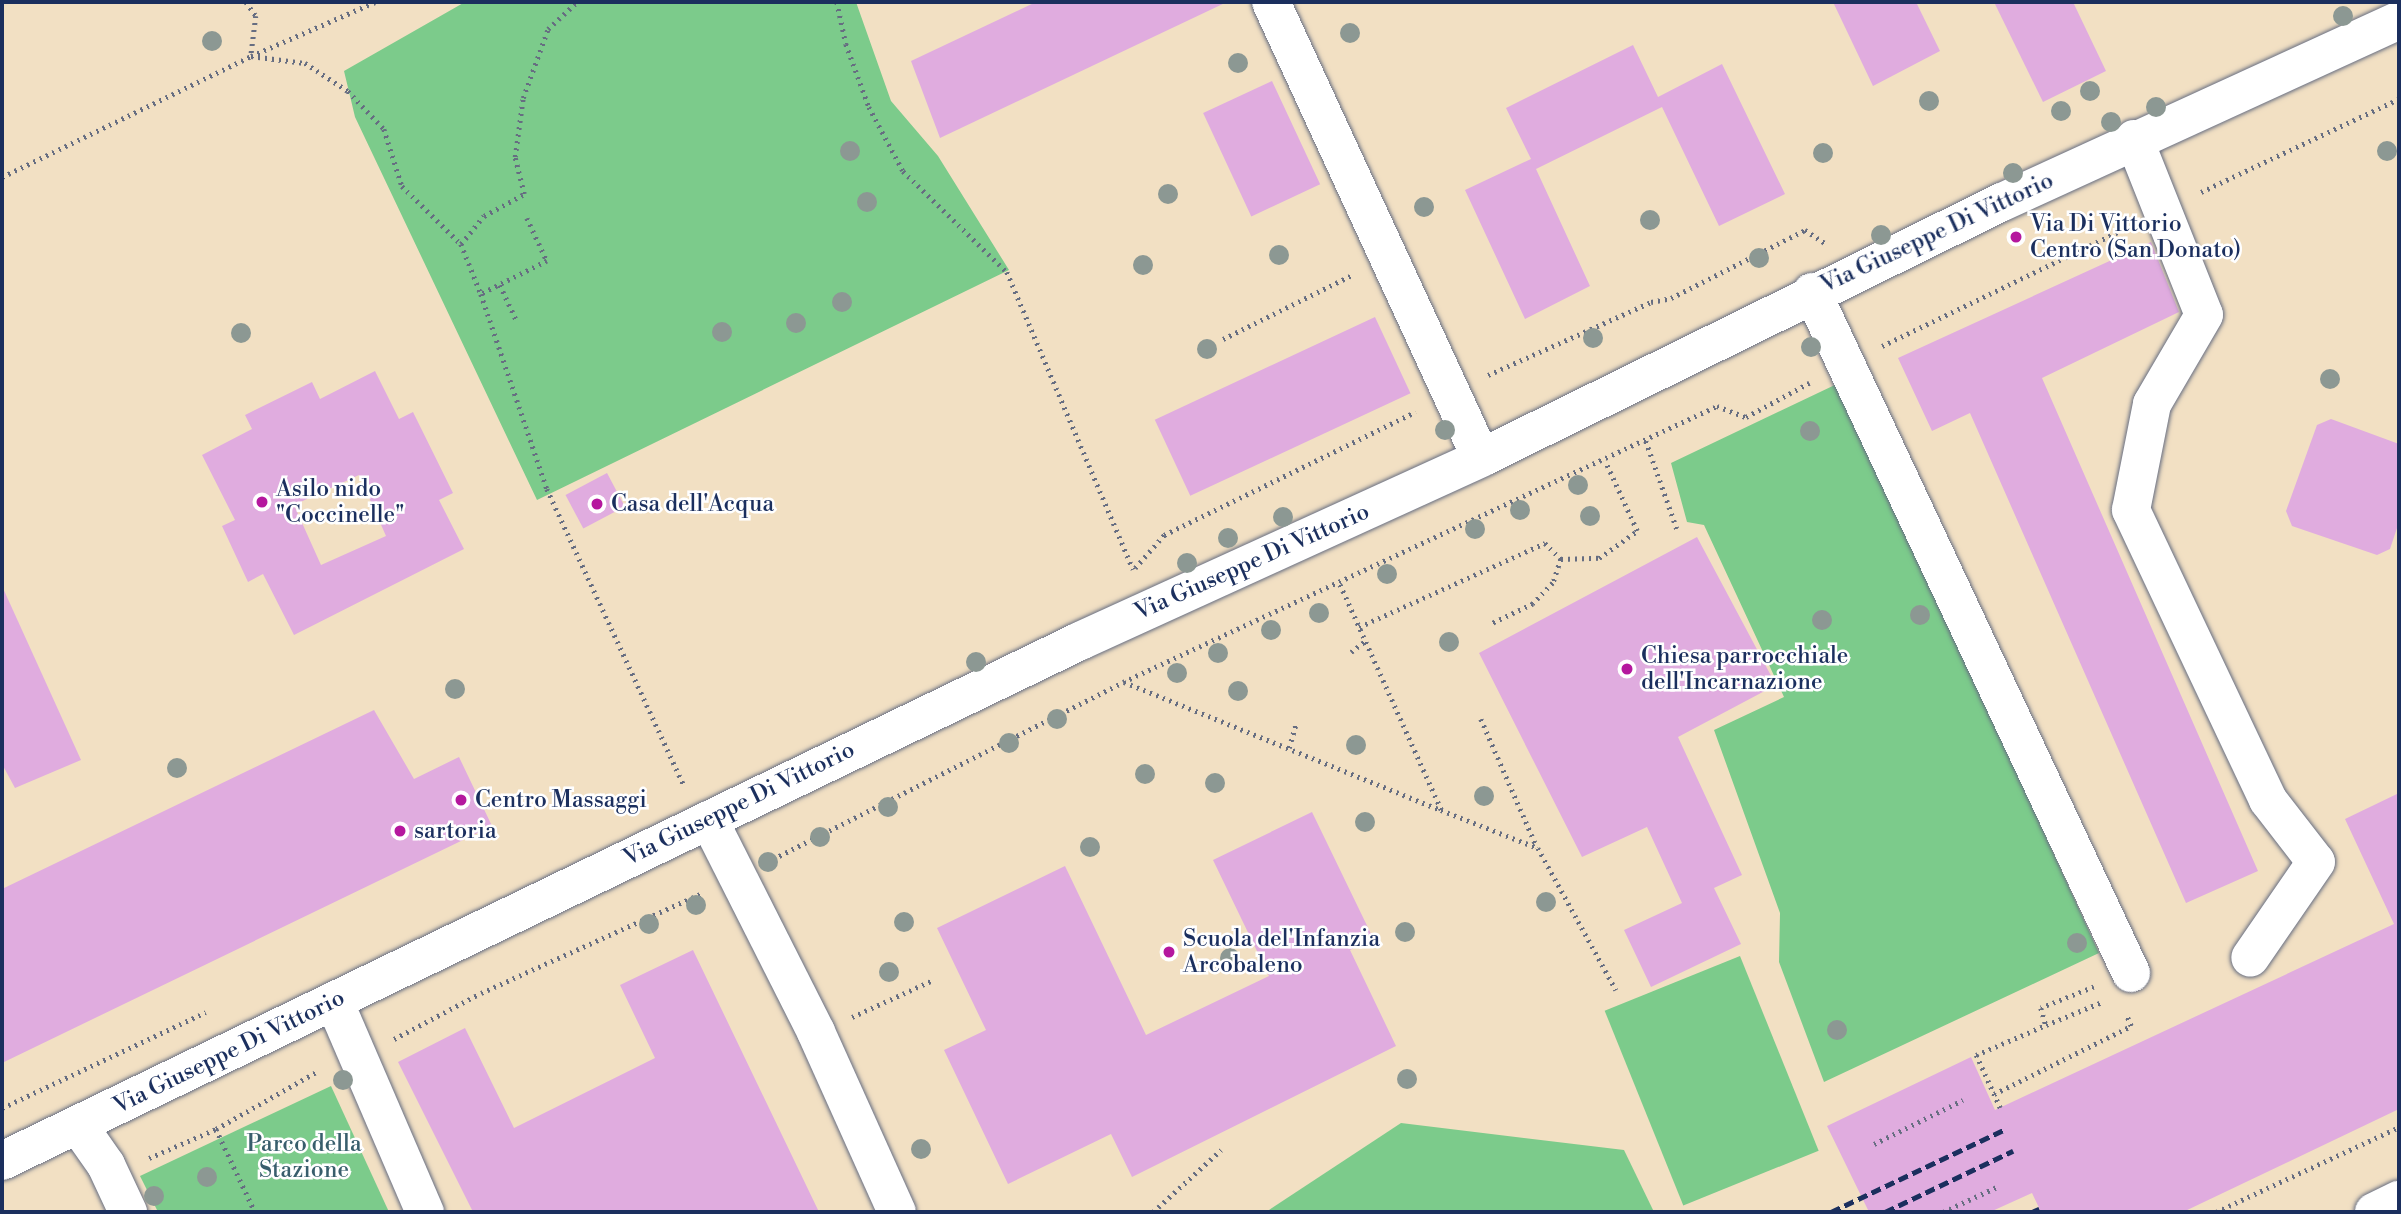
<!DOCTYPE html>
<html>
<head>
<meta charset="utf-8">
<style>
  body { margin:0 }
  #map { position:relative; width:2401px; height:1214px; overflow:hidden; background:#f2e0c3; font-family:"Libre Bodoni",serif }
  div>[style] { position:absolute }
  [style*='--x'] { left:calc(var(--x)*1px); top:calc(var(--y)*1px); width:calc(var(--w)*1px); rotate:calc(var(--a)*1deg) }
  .green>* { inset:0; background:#7ccb8b; transform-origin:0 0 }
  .building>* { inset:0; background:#e0acdf; transform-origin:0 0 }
  .path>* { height:4.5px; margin-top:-2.25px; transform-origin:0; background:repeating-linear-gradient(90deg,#666d81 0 2px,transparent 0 7px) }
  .roads { filter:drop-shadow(0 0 2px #666d81) drop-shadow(0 0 2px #666d81) }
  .minor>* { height:38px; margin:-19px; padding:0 19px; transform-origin:19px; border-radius:19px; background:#fff }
  .rail>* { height:5px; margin-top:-2.5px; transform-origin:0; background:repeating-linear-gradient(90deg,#1b2f5e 0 10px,transparent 0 15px) }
  .trees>* { width:20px; height:20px; margin:-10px; border-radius:50%; background:#8c9893 }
  .dots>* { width:19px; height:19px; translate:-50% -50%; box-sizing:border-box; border:4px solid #fff; border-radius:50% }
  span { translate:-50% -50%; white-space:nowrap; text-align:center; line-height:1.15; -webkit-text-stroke:5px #fff; paint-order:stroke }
  .poi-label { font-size:23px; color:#1b2f5e }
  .left { translate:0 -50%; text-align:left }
  .street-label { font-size:23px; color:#1b2f5e }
  .park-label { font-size:23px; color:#385e6c }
  .frame { position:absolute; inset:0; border:4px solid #1b2f5e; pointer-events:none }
</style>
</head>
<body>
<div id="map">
  <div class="green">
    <i style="clip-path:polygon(465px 2px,856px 2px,891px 101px,938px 156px,1009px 270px,537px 500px,355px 117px,344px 71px)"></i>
    <i style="clip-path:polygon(1839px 383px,2099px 953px,1824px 1082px,1779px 962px,1780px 913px,1714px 730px,1784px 697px,1704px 525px,1687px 522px,1671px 463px)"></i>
    <i style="left:1740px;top:956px;width:210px;height:146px;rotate:68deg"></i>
    <i style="clip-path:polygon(331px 1086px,389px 1212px,158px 1212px,140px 1176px)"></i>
    <i style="clip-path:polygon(1401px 1123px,1624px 1150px,1654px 1212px,1266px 1212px)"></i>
  </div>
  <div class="building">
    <i style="clip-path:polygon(1036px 2px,1227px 2px,940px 138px,911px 61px)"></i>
    <i style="clip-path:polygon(1833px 2px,1916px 2px,1940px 51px,1873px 86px)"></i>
    <i style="clip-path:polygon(1994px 2px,2073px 2px,2106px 71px,2043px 102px)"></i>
    <i style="clip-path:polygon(1633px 45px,1658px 97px,1722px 64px,1785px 194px,1719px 226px,1662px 107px,1536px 169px,1590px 286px,1525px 319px,1465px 190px,1531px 159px,1506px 108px)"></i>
    <i style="left:1272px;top:81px;width:114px;height:76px;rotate:65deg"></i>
    <i style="clip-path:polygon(2151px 242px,2179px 312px,2042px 378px,2258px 871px,2186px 903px,1970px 413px,1932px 431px,1898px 358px)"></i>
    <i style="left:1375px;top:317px;width:84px;height:243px;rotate:65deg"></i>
    <i style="clip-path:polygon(evenodd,375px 371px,399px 419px,413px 412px,453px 493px,439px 500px,464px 549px,294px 635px,263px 574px,248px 582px,222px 526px,235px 520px,202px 455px,252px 429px,245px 415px,312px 382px,320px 399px,375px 371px,359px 475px,386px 536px,321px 565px,294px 505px,359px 475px)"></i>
    <i style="clip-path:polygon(2331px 419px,2399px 444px,2399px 522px,2390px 549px,2377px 555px,2292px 526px,2286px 511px,2317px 425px)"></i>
    <i style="left:607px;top:473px;width:38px;height:47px;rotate:62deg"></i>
    <i style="clip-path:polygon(1697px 537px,1776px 685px,1678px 737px,1742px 875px,1714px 888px,1741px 944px,1651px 987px,1624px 930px,1682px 903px,1647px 827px,1582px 857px,1479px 653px)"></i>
    <i style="clip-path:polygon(2px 586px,81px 760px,15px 788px,2px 764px)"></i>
    <i style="clip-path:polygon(374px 710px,414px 779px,459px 757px,492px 826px,2px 1063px,2px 889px)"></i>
    <i style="clip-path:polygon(2399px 793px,2399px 1109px,2183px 1212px,2041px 1212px,2032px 1193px,1990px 1212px,1869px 1212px,1827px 1126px,1971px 1057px,1995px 1110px,2394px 924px,2345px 819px)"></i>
    <i style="clip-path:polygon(1312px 812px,1373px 938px,1350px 950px,1396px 1046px,1132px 1177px,1111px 1134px,1008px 1184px,944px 1050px,986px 1030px,937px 928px,1065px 866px,1146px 1035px,1269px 976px,1213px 860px)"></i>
    <i style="clip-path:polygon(693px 950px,819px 1212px,473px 1212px,398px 1062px,465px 1028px,514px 1128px,655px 1058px,620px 985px)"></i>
  </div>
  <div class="path">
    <i style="--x:246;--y:2;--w:17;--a:54"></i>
    <i style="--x:256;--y:16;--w:40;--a:97.1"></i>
    <i style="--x:251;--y:56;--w:135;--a:-23.5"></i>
    <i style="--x:837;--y:2;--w:43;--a:77.9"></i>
    <i style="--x:846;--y:44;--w:67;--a:69.9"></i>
    <i style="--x:869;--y:107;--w:72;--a:62"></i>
    <i style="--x:903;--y:171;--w:145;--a:44.2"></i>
    <i style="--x:1007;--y:272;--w:323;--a:67"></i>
    <i style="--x:2;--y:177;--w:277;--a:-25.9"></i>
    <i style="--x:251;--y:56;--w:54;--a:7.4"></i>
    <i style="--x:305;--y:63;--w:51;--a:33.1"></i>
    <i style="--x:348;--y:91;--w:52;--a:46.5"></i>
    <i style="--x:384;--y:129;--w:60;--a:72.5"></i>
    <i style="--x:402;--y:186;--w:83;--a:44.5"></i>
    <i style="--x:461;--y:244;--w:54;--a:68.2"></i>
    <i style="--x:2201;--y:192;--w:219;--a:-25.2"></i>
    <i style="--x:527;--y:218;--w:47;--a:65.1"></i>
    <i style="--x:547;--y:261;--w:74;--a:153.4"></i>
    <i style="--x:481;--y:294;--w:206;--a:71.3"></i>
    <i style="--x:547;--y:489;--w:326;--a:65.2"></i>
    <i style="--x:461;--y:244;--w:36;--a:-51"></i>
    <i style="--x:484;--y:216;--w:46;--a:-28.8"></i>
    <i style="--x:524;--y:194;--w:38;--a:-104"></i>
    <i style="--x:515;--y:157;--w:60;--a:-82.3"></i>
    <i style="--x:523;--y:98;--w:73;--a:-70.1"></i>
    <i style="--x:548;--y:29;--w:40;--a:-43"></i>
    <i style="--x:500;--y:285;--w:40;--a:65"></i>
    <i style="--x:1223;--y:339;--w:144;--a:-26.4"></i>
    <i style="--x:1882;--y:346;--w:271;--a:-25.8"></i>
    <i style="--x:1488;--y:375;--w:179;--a:-24.1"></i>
    <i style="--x:1651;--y:302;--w:20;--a:-11"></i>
    <i style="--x:1671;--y:298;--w:150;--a:-26.9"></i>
    <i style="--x:1805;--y:230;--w:24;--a:33"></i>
    <i style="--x:1646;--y:441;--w:93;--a:70.6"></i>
    <i style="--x:1561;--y:559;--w:38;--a:-2"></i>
    <i style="--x:1599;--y:558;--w:47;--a:-35.4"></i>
    <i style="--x:1637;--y:531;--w:77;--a:-114.6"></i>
    <i style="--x:1135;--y:568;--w:44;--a:-48.7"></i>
    <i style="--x:1164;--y:535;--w:280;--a:-26.1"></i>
    <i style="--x:1359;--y:627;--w:204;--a:-24.3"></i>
    <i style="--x:1545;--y:543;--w:23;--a:45"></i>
    <i style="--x:1561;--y:559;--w:25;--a:108"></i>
    <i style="--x:1553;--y:583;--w:29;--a:134"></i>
    <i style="--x:1533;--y:604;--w:47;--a:154.5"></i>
    <i style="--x:1351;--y:652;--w:18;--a:-38"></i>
    <i style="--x:1124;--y:682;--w:342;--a:22"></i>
    <i style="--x:1441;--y:810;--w:249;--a:-114.2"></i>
    <i style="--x:1481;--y:719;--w:140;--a:66.4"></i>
    <i style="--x:1289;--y:748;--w:25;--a:-74"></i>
    <i style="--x:1441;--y:810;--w:104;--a:21.4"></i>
    <i style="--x:1538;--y:848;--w:162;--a:61.2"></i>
    <i style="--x:773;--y:859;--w:392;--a:-26.8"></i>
    <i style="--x:1123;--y:682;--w:655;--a:-24.92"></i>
    <i style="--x:1717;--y:406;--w:31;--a:21"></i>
    <i style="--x:1746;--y:417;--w:72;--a:-28.4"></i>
    <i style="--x:2094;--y:987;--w:57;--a:158.4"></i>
    <i style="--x:2041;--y:1008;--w:18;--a:74"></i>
    <i style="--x:2046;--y:1025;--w:61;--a:-22.3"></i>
    <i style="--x:852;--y:1017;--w:89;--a:-24.6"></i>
    <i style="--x:394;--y:1039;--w:98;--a:-27.9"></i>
    <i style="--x:481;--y:993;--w:243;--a:-24.3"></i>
    <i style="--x:1994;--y:1094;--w:153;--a:-26.4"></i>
    <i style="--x:2131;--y:1026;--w:13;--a:-113"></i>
    <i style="--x:2;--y:1108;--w:225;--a:-25.2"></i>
    <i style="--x:2000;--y:1108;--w:58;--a:-114.4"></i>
    <i style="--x:1976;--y:1055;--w:76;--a:-23.2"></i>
    <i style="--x:216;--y:1129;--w:92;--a:64.8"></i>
    <i style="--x:1874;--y:1144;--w:99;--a:-26.3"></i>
    <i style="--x:149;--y:1158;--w:73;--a:-23.4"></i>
    <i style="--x:216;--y:1129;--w:117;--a:-29.6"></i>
    <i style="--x:1153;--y:1212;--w:92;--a:-42.4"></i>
    <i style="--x:1943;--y:1212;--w:62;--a:-24.9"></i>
    <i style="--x:2216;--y:1212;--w:202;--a:-24.9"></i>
  </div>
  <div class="roads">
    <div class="minor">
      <i style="--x:1271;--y:2;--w:502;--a:65.27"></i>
      <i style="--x:2134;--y:139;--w:189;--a:68.3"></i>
      <i style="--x:2204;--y:315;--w:103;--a:120.3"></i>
      <i style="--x:2152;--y:404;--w:108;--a:101.2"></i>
      <i style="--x:2131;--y:510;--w:321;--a:64.7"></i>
      <i style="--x:2268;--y:800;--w:78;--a:52.3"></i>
      <i style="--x:2316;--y:862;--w:116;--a:124.5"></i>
      <i style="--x:1812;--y:292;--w:752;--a:64.9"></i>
      <i style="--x:709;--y:820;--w:237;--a:63.2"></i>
      <i style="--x:816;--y:1032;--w:197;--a:65.8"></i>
      <i style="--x:334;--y:1001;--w:230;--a:66.7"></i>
      <i style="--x:78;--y:1125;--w:49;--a:55"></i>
      <i style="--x:106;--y:1165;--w:52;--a:64.9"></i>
      <i style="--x:2;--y:1161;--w:1197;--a:-25.75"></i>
      <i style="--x:1080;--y:641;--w:441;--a:-24.5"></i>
      <i style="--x:1481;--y:458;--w:580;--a:-26.17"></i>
      <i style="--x:2002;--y:202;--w:437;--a:-24.6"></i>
      <i style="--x:2374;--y:1212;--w:28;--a:-26"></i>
    </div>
  </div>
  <div class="rail">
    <i style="--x:1831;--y:1212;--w:191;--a:-25.4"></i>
    <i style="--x:1885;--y:1212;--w:142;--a:-25.5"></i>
    <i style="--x:2032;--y:1212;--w:8;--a:-23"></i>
  </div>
  <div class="trees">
    <i style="left:2343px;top:16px"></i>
    <i style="left:1350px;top:33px"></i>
    <i style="left:212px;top:41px"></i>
    <i style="left:1238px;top:63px"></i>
    <i style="left:2090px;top:91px"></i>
    <i style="left:1929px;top:101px"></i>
    <i style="left:2156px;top:107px"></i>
    <i style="left:2061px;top:111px"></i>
    <i style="left:2111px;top:122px"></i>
    <i style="left:850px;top:151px"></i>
    <i style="left:2387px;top:151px"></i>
    <i style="left:1823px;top:153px"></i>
    <i style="left:2013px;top:173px"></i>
    <i style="left:1168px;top:194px"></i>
    <i style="left:867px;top:202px"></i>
    <i style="left:1424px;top:207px"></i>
    <i style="left:1650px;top:220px"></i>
    <i style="left:1881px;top:235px"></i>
    <i style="left:1279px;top:255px"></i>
    <i style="left:1759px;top:258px"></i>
    <i style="left:1143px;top:265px"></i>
    <i style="left:842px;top:302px"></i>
    <i style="left:796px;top:323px"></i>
    <i style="left:722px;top:332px"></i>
    <i style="left:241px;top:333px"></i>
    <i style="left:1593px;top:338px"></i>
    <i style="left:1811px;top:347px"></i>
    <i style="left:1207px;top:349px"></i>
    <i style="left:2330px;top:379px"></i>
    <i style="left:1445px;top:430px"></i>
    <i style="left:1810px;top:431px"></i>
    <i style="left:1578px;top:485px"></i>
    <i style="left:1520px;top:510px"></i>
    <i style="left:1590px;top:516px"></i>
    <i style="left:1283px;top:517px"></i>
    <i style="left:1475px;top:529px"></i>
    <i style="left:1228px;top:538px"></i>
    <i style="left:1187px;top:563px"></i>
    <i style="left:1387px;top:574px"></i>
    <i style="left:1319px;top:613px"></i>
    <i style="left:1920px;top:615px"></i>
    <i style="left:1822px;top:620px"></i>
    <i style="left:1271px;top:630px"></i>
    <i style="left:1449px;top:642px"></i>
    <i style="left:1218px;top:653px"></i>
    <i style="left:976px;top:662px"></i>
    <i style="left:1177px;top:673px"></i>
    <i style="left:455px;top:689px"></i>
    <i style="left:1238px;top:691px"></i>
    <i style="left:1057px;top:719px"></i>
    <i style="left:1009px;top:743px"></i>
    <i style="left:1356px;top:745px"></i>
    <i style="left:177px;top:768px"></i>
    <i style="left:1145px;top:774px"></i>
    <i style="left:1215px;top:783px"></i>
    <i style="left:1484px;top:796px"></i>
    <i style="left:888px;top:807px"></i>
    <i style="left:1365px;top:822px"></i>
    <i style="left:820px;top:837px"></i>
    <i style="left:1090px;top:847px"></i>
    <i style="left:768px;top:862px"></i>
    <i style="left:1546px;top:902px"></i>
    <i style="left:696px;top:905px"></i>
    <i style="left:904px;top:922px"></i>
    <i style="left:649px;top:924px"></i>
    <i style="left:1405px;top:932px"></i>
    <i style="left:2077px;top:943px"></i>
    <i style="left:1230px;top:958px"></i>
    <i style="left:889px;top:972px"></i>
    <i style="left:1837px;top:1030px"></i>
    <i style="left:1407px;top:1079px"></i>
    <i style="left:343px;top:1080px"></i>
    <i style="left:921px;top:1149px"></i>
    <i style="left:207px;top:1177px"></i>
    <i style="left:154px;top:1196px"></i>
  </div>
  <div class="dots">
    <i style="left:2016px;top:237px;background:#b5179e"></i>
    <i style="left:262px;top:502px;background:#b5179e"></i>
    <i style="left:597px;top:504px;background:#b5179e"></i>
    <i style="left:1627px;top:669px;background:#b5179e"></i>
    <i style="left:461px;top:800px;background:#b5179e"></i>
    <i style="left:400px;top:831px;background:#b5179e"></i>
    <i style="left:1169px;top:952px;background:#b5179e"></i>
  </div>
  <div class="poi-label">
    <span class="left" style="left:2030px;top:237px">Via Di Vittorio<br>Centro (San Donato)</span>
    <span class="left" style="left:276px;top:502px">Asilo nido<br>"Coccinelle"</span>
    <span class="left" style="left:611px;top:504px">Casa dell'Acqua</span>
    <span class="left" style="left:1641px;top:669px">Chiesa parrocchiale<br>dell'Incarnazione</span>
    <span class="left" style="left:475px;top:800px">Centro Massaggi</span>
    <span class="left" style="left:414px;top:831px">sartoria</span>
    <span class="left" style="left:1183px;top:952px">Scuola del'Infanzia<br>Arcobaleno</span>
  </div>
  <div class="street-label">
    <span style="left:1937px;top:233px;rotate:-25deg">Via Giuseppe Di Vittorio</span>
    <span style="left:1252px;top:562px;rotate:-24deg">Via Giuseppe Di Vittorio</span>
    <span style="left:739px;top:804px;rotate:-26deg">Via Giuseppe Di Vittorio</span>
    <span style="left:229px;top:1052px;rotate:-26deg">Via Giuseppe Di Vittorio</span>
  </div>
  <div class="park-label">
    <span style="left:304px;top:1157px">Parco della<br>Stazione</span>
  </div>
  <div class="frame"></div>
</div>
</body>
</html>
